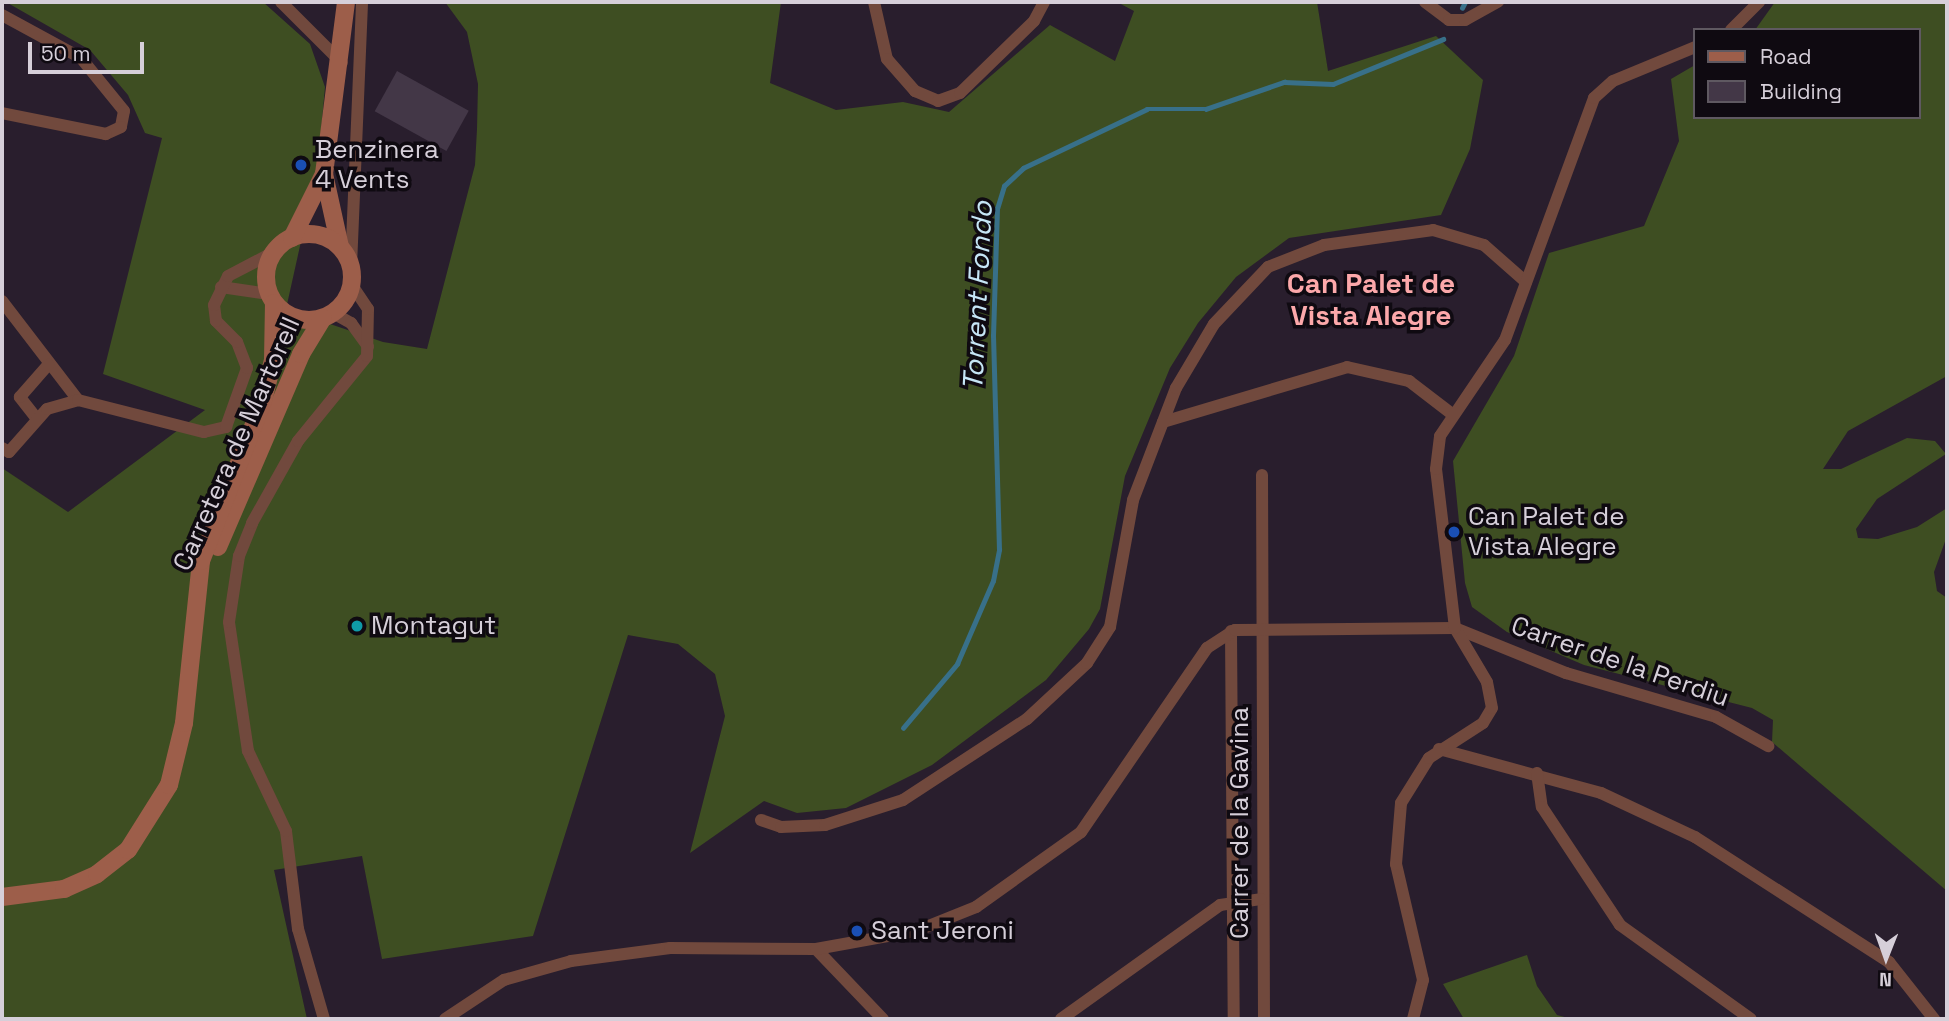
<!DOCTYPE html>
<html>
<head>
<meta charset="utf-8">
<style>
  body { margin:0 }
  #map { position:relative; width:1949px; height:1021px; overflow:hidden; background:#291e2d; font-family:"Space Grotesk",sans-serif }
  div>[style] { position:absolute }
  [style*='--x'] { left:calc(var(--x)*1px); top:calc(var(--y)*1px); width:calc(var(--w)*1px); rotate:calc(var(--a)*1deg) }
  .forest>* { inset:0; background:#3e4e22 }
  .stream>* { height:4.5px; margin:-2.25px; padding:0 2.25px; transform-origin:2.25px; border-radius:2.25px; background:#387089 }
  .building>* { inset:0; background:#433747; transform-origin:0 0 }
  .minor>* { height:12px; margin:-6px; padding:0 6px; transform-origin:6px; border-radius:6px; background:#71493d }
  .secondary>* { height:18px; margin:-9px; padding:0 9px; transform-origin:9px; border-radius:9px; background:#9d5e4a }
  .secondary>.ring { margin:-9px; padding:0; box-sizing:content-box; background:none; border:18px solid #9d5e4a; border-radius:50% }
  .dots>* { width:19px; height:19px; translate:-50% -50%; box-sizing:border-box; border:4px solid #0f0a11; border-radius:50% }
  span { translate:-50% -50%; white-space:nowrap; text-align:center; line-height:1.15; -webkit-text-stroke:7px #0f0a11; paint-order:stroke }
  .poi-label { font-size:26px; color:#d6cfd9 }
  .left { translate:0 -50%; text-align:left }
  .street-label { font-size:26px; color:#d6cfd9 }
  .neighbourhood-label { font-size:28px; color:#fca8aa; font-weight:700 }
  .water-label { font-size:28px; color:#c6e6f6; font-style:italic }
  .frame { position:absolute; inset:0; border:4px solid #d6cfd9; pointer-events:none }
  .legend { position:absolute; left:1693px; top:28px; width:228px; height:91px; box-sizing:border-box; background:#0f0a11; border:2px solid #5f5961; margin:0; padding:9px 12px; list-style:none; font-size:21px; color:#d6cfd9 }
  .legend li { display:flex; align-items:center; gap:14px; height:35px }
  .legend b { width:35px; border:2px solid #5f5961 }
  .north { position:absolute; left:1851px; top:923px; width:70px; height:70px; -webkit-text-stroke:5px #0f0a11; paint-order:stroke; rotate:181deg; font-size:19px; font-weight:700; line-height:28px; text-align:center; color:#d6cfd9 }
  .north::after { content:''; display:block; margin:auto; width:24px; height:32px; background:#d6cfd9; clip-path:polygon(50% 0,100% 100%,50% 72%,0 100%) }
  .scale { position:absolute; left:28px; top:42px; width:116px; height:32px; box-sizing:border-box; border:4px solid #d6cfd9; border-top:0; padding-left:9px; font-size:21px; line-height:24px; white-space:nowrap; color:#d6cfd9; -webkit-text-stroke:5px #0f0a11; paint-order:stroke }
</style>
</head>
<body>
<div id="map">
  <div class="forest">
    <i style="clip-path:polygon(6px 2px,263px 2px,310px 44px,325px 87px,318px 165px,286px 309px,383px 342px,427px 349px,475px 165px,477px 129px,478px 84px,467px 32px,445px 2px,781px 2px,770px 83px,836px 110px,903px 102px,949px 112px,1050px 25px,1115px 61px,1134px 11px,1117px 2px,1317px 2px,1328px 71px,1436px 36px,1483px 80px,1470px 149px,1441px 215px,1289px 238px,1236px 277px,1198px 323px,1170px 368px,1125px 476px,1100px 609px,1089px 629px,1046px 680px,932px 765px,846px 808px,797px 813px,764px 801px,690px 853px,725px 716px,715px 674px,678px 644px,628px 635px,533px 936px,382px 959px,362px 856px,274px 870px,307px 1019px,2px 1019px,2px 468px,68px 512px,205px 410px,103px 374px,162px 138px,145px 133px,128px 95px,90px 50px)"></i>
    <i style="clip-path:polygon(1775px 2px,1947px 2px,1947px 376px,1848px 431px,1823px 469px,1841px 469px,1907px 438px,1935px 441px,1946px 454px,1877px 499px,1856px 529px,1858px 538px,1878px 539px,1917px 527px,1947px 508px,1947px 536px,1934px 572px,1937px 591px,1947px 598px,1947px 891px,1772px 742px,1773px 720px,1752px 708px,1584px 665px,1507px 632px,1472px 607px,1465px 583px,1453px 461px,1514px 356px,1549px 253px,1644px 226px,1679px 141px,1671px 79px,1695px 65px,1695px 117px,1919px 117px,1919px 30px,1755px 30px)"></i>
    <i style="clip-path:polygon(1527px 955px,1537px 986px,1557px 1015px,1572px 1019px,1464px 1019px,1443px 984px)"></i>
  </div>
  <div class="stream">
    <i style="--x:1462;--y:8;--w:7;--a:-63"></i>
    <i style="--x:903;--y:728;--w:84;--a:-49.8"></i>
    <i style="--x:957;--y:664;--w:90;--a:-66.6"></i>
    <i style="--x:993;--y:581;--w:32;--a:-79"></i>
    <i style="--x:999;--y:550;--w:214;--a:-91.6"></i>
    <i style="--x:993;--y:336;--w:127;--a:-88.2"></i>
    <i style="--x:997;--y:209;--w:24;--a:-73"></i>
    <i style="--x:1004;--y:186;--w:26;--a:-43"></i>
    <i style="--x:1023;--y:168;--w:137;--a:-25.4"></i>
    <i style="--x:1147;--y:109;--w:59;--a:0"></i>
    <i style="--x:1206;--y:109;--w:83;--a:-19.1"></i>
    <i style="--x:1284;--y:82;--w:49;--a:2.3"></i>
    <i style="--x:1333;--y:84;--w:119;--a:-22.2"></i>
  </div>
  <div class="building">
    <i style="left:397px;top:71px;width:82px;height:46px;rotate:29deg"></i>
  </div>
  <div class="minor">
    <i style="--x:281;--y:2;--w:86;--a:45"></i>
    <i style="--x:874;--y:2;--w:58;--a:77.2"></i>
    <i style="--x:887;--y:59;--w:43;--a:48.8"></i>
    <i style="--x:915;--y:91;--w:25;--a:23"></i>
    <i style="--x:938;--y:101;--w:23;--a:-20"></i>
    <i style="--x:960;--y:93;--w:103;--a:-44.2"></i>
    <i style="--x:1034;--y:21;--w:21;--a:-62"></i>
    <i style="--x:1425;--y:2;--w:30;--a:37"></i>
    <i style="--x:1449;--y:20;--w:16;--a:0"></i>
    <i style="--x:1465;--y:20;--w:38;--a:-29"></i>
    <i style="--x:2;--y:15;--w:90;--a:28.6"></i>
    <i style="--x:81;--y:58;--w:68;--a:50.9"></i>
    <i style="--x:124;--y:111;--w:16;--a:101"></i>
    <i style="--x:121;--y:127;--w:17;--a:155"></i>
    <i style="--x:106;--y:134;--w:106;--a:-168.6"></i>
    <i style="--x:1731;--y:30;--w:40;--a:-45"></i>
    <i style="--x:351;--y:266;--w:264;--a:-87.6"></i>
    <i style="--x:221;--y:287;--w:49;--a:8.3"></i>
    <i style="--x:2;--y:301;--w:125;--a:52.5"></i>
    <i style="--x:333;--y:313;--w:21;--a:29"></i>
    <i style="--x:351;--y:323;--w:29;--a:54"></i>
    <i style="--x:37;--y:419;--w:28;--a:-128"></i>
    <i style="--x:20;--y:397;--w:43;--a:-48.8"></i>
    <i style="--x:1163;--y:422;--w:192;--a:-16.6"></i>
    <i style="--x:1347;--y:367;--w:64;--a:12.7"></i>
    <i style="--x:1409;--y:381;--w:54;--a:37.5"></i>
    <i style="--x:2;--y:448;--w:8;--a:30"></i>
    <i style="--x:9;--y:452;--w:57;--a:-48.5"></i>
    <i style="--x:47;--y:409;--w:32;--a:-16"></i>
    <i style="--x:78;--y:400;--w:130;--a:14.3"></i>
    <i style="--x:204;--y:432;--w:23;--a:-13"></i>
    <i style="--x:226;--y:427;--w:63;--a:-70.4"></i>
    <i style="--x:247;--y:368;--w:28;--a:-111"></i>
    <i style="--x:237;--y:342;--w:30;--a:-135"></i>
    <i style="--x:216;--y:321;--w:16;--a:-97"></i>
    <i style="--x:214;--y:305;--w:32;--a:-64"></i>
    <i style="--x:228;--y:276;--w:52;--a:-27.6"></i>
    <i style="--x:1262;--y:475;--w:544;--a:89.79"></i>
    <i style="--x:1231;--y:631;--w:388;--a:89.6"></i>
    <i style="--x:1439;--y:749;--w:168;--a:15.2"></i>
    <i style="--x:1601;--y:793;--w:104;--a:25.1"></i>
    <i style="--x:1695;--y:837;--w:231;--a:32.8"></i>
    <i style="--x:1889;--y:962;--w:73;--a:51.7"></i>
    <i style="--x:1537;--y:773;--w:34;--a:82"></i>
    <i style="--x:1542;--y:807;--w:141;--a:56.5"></i>
    <i style="--x:1620;--y:925;--w:161;--a:35.7"></i>
    <i style="--x:761;--y:820;--w:21;--a:19"></i>
    <i style="--x:781;--y:827;--w:44;--a:-2.6"></i>
    <i style="--x:825;--y:825;--w:82;--a:-17.8"></i>
    <i style="--x:903;--y:800;--w:148;--a:-33.2"></i>
    <i style="--x:1027;--y:719;--w:82;--a:-43"></i>
    <i style="--x:1087;--y:663;--w:43;--a:-57.4"></i>
    <i style="--x:1110;--y:627;--w:129;--a:-79.7"></i>
    <i style="--x:1133;--y:500;--w:120;--a:-69"></i>
    <i style="--x:1176;--y:388;--w:74;--a:-59.3"></i>
    <i style="--x:1214;--y:324;--w:79;--a:-46.5"></i>
    <i style="--x:1268;--y:267;--w:60;--a:-21.4"></i>
    <i style="--x:1324;--y:245;--w:110;--a:-7.8"></i>
    <i style="--x:1433;--y:230;--w:53;--a:16.4"></i>
    <i style="--x:1484;--y:245;--w:56;--a:41.4"></i>
    <i style="--x:816;--y:949;--w:97;--a:46.3"></i>
    <i style="--x:324;--y:1019;--w:94;--a:-106.1"></i>
    <i style="--x:298;--y:929;--w:99;--a:-97"></i>
    <i style="--x:286;--y:831;--w:89;--a:-115.4"></i>
    <i style="--x:248;--y:751;--w:130;--a:-98.4"></i>
    <i style="--x:229;--y:622;--w:67;--a:-81.4"></i>
    <i style="--x:239;--y:556;--w:35;--a:-68"></i>
    <i style="--x:252;--y:523;--w:94;--a:-60.7"></i>
    <i style="--x:298;--y:441;--w:109;--a:-50.9"></i>
    <i style="--x:367;--y:356;--w:47;--a:-88.8"></i>
    <i style="--x:368;--y:309;--w:30;--a:-124"></i>
    <i style="--x:445;--y:1019;--w:71;--a:-33.5"></i>
    <i style="--x:504;--y:980;--w:70;--a:-15.8"></i>
    <i style="--x:571;--y:961;--w:100;--a:-7.5"></i>
    <i style="--x:670;--y:948;--w:146;--a:0.4"></i>
    <i style="--x:816;--y:949;--w:102;--a:-10.2"></i>
    <i style="--x:916;--y:931;--w:65;--a:-21.8"></i>
    <i style="--x:976;--y:907;--w:129;--a:-35.5"></i>
    <i style="--x:1081;--y:832;--w:223;--a:-55.6"></i>
    <i style="--x:1207;--y:648;--w:33;--a:-33"></i>
    <i style="--x:1235;--y:630;--w:220;--a:-0.5"></i>
    <i style="--x:1455;--y:628;--w:120;--a:22.1"></i>
    <i style="--x:1566;--y:673;--w:156;--a:16.3"></i>
    <i style="--x:1716;--y:717;--w:60;--a:29.1"></i>
    <i style="--x:1061;--y:1019;--w:196;--a:-35.6"></i>
    <i style="--x:1220;--y:905;--w:41;--a:-8.3"></i>
    <i style="--x:1413;--y:1019;--w:40;--a:-75.6"></i>
    <i style="--x:1423;--y:980;--w:119;--a:-103.1"></i>
    <i style="--x:1396;--y:864;--w:61;--a:-85.3"></i>
    <i style="--x:1401;--y:803;--w:53;--a:-58.1"></i>
    <i style="--x:1429;--y:758;--w:64;--a:-32.9"></i>
    <i style="--x:1483;--y:723;--w:17;--a:-59"></i>
    <i style="--x:1492;--y:708;--w:26;--a:-101"></i>
    <i style="--x:1487;--y:682;--w:63;--a:-120.7"></i>
    <i style="--x:1455;--y:628;--w:160;--a:-96.8"></i>
    <i style="--x:1436;--y:469;--w:33;--a:-83"></i>
    <i style="--x:1440;--y:436;--w:116;--a:-55.9"></i>
    <i style="--x:1505;--y:340;--w:258;--a:-69.8"></i>
    <i style="--x:1594;--y:98;--w:25;--a:-42"></i>
    <i style="--x:1613;--y:81;--w:89;--a:-22.5"></i>
  </div>
  <div class="secondary">
    <i style="--x:324;--y:174;--w:75;--a:77.6"></i>
    <i class="ring" style="left:266px;top:234px;width:68px;height:68px"></i>
    <i style="--x:292;--y:238;--w:72;--a:-63.4"></i>
    <i style="--x:324;--y:174;--w:173;--a:-82.7"></i>
    <i style="--x:218;--y:547;--w:210;--a:-66.7"></i>
    <i style="--x:301;--y:354;--w:42;--a:-58.6"></i>
    <i style="--x:2;--y:897;--w:63;--a:-7.4"></i>
    <i style="--x:64;--y:889;--w:36;--a:-24"></i>
    <i style="--x:97;--y:874;--w:39;--a:-38"></i>
    <i style="--x:128;--y:850;--w:77;--a:-57.8"></i>
    <i style="--x:169;--y:785;--w:64;--a:-76.4"></i>
    <i style="--x:184;--y:723;--w:163;--a:-84"></i>
    <i style="--x:201;--y:561;--w:172;--a:-68.8"></i>
    <i style="--x:263;--y:401;--w:42;--a:-76.3"></i>
    <i style="--x:273;--y:360;--w:57;--a:-89"></i>
  </div>
  <div class="dots">
    <i style="left:301px;top:165px;background:#1a4fb4"></i>
    <i style="left:1454px;top:532px;background:#1a4fb4"></i>
    <i style="left:357px;top:626px;background:#0f9aa8"></i>
    <i style="left:857px;top:931px;background:#1a4fb4"></i>
  </div>
  <div class="poi-label">
    <span class="left" style="left:315px;top:165px">Benzinera<br>4 Vents</span>
    <span class="left" style="left:1468px;top:532px">Can Palet de<br>Vista Alegre</span>
    <span class="left" style="left:371px;top:626px">Montagut</span>
    <span class="left" style="left:871px;top:931px">Sant Jeroni</span>
  </div>
  <div class="street-label">
    <span style="left:237px;top:444px;rotate:-66deg">Carretera de Martorell</span>
    <span style="left:1620px;top:662px;rotate:19deg">Carrer de la Perdiu</span>
    <span style="left:1240px;top:823px;rotate:-90deg">Carrer de la Gavina</span>
  </div>
  <div class="neighbourhood-label">
    <span style="left:1371px;top:299px">Can Palet de<br>Vista Alegre</span>
  </div>
  <div class="water-label">
    <span style="left:977px;top:296px;rotate:-87deg">Torrent Fondo</span>
  </div>
  <div class="frame"></div>
  <ul class="legend">
  <li><b style="height:9px;background:#9d5e4a"></b>Road</li>
  <li><b style="height:19px;background:#433747"></b>Building</li>
  </ul>
  <div class="north">N</div>
  <div class="scale">50 m</div>
</div>
</body>
</html>
